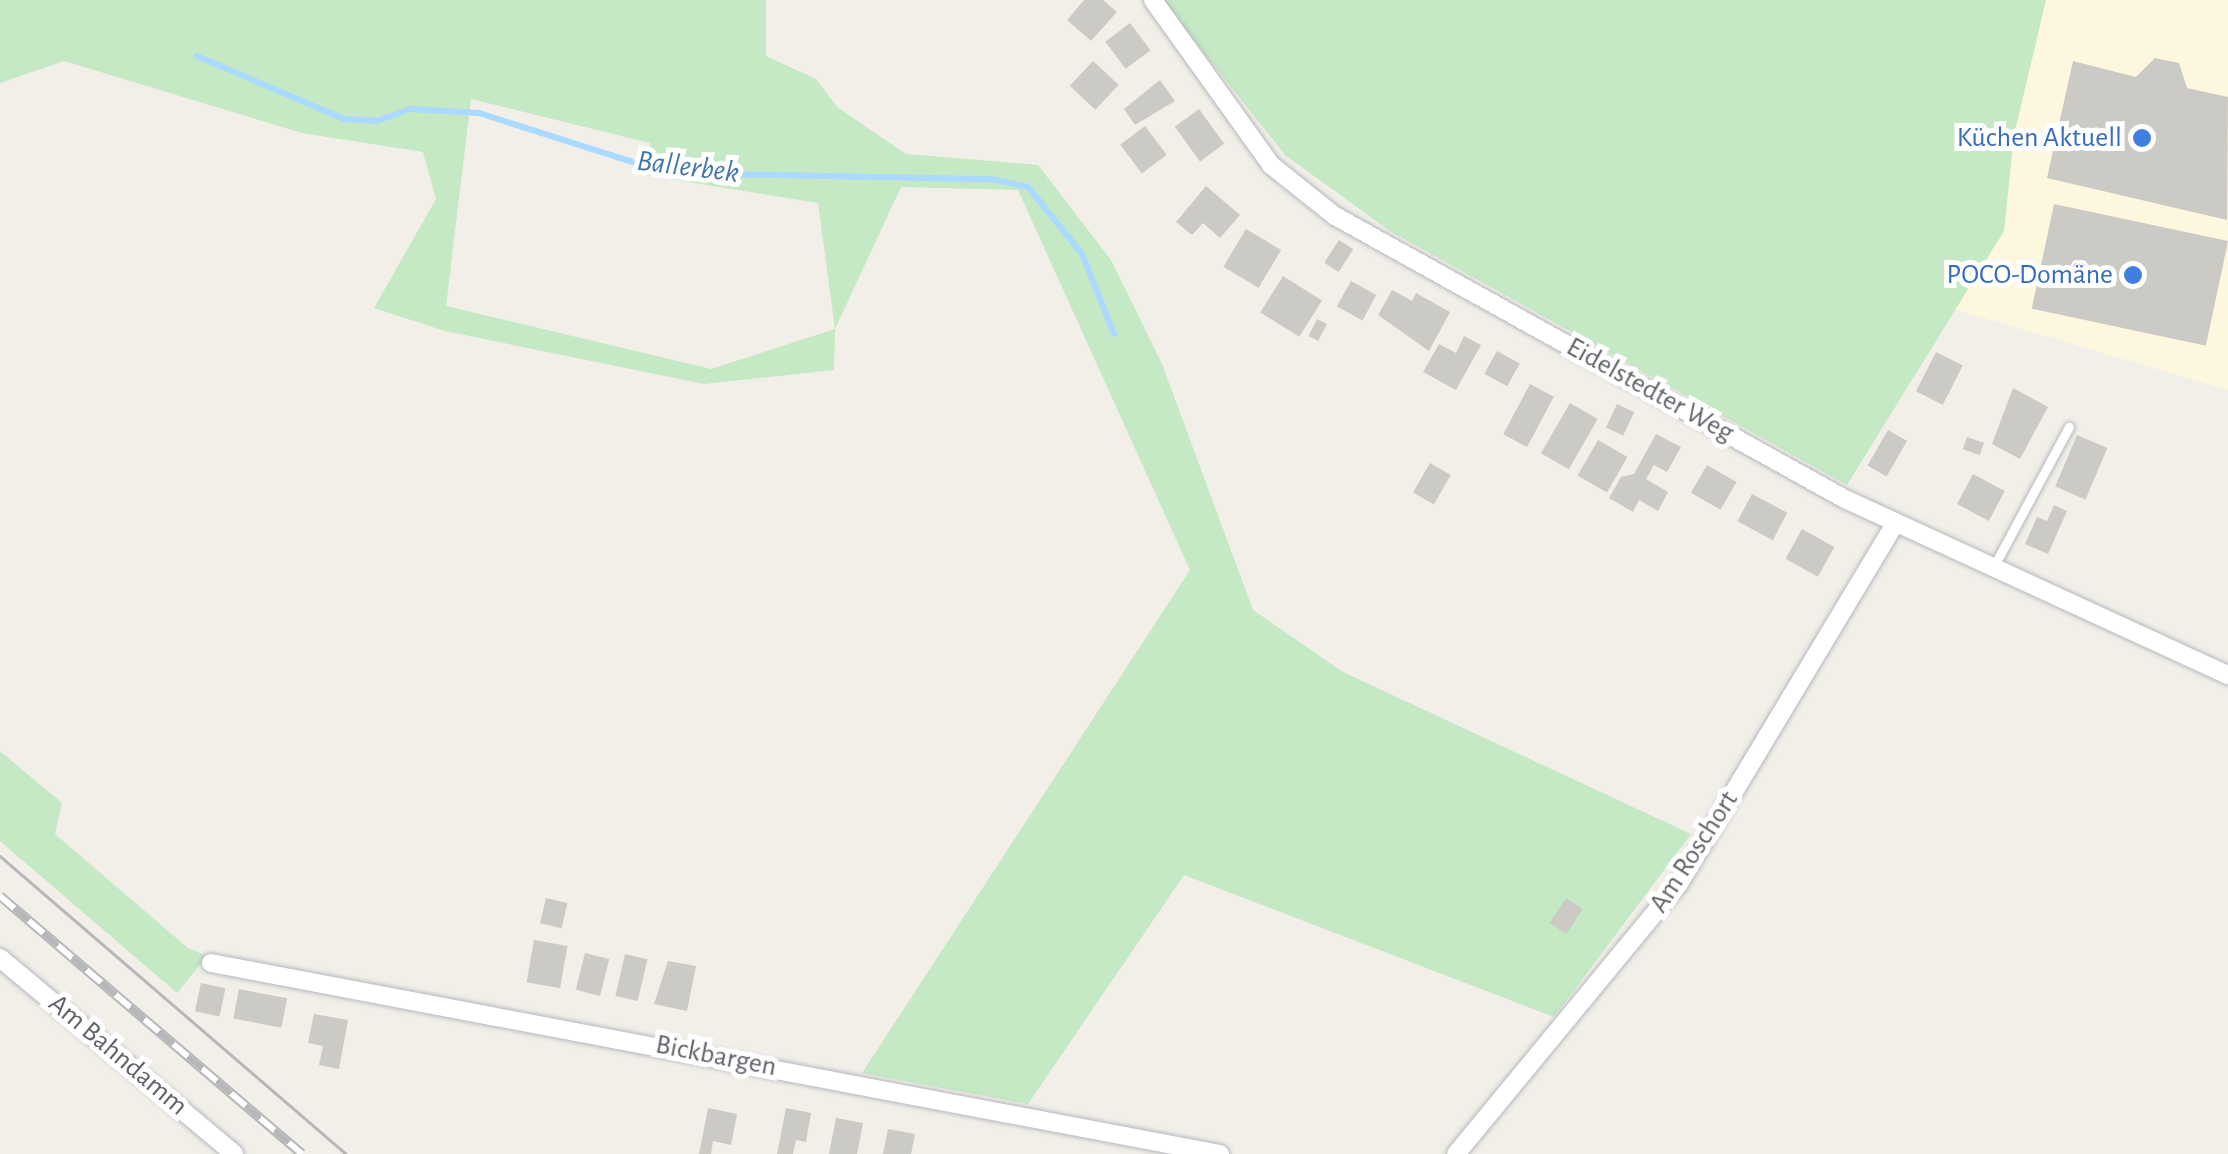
<!DOCTYPE html>
<html>
<head>
<meta charset="utf-8">
<style>
  body { margin:0 }
  #map { position:relative; width:2228px; height:1154px; overflow:hidden; background:#f1efe8; font-family:"Alegreya Sans",sans-serif }
  div>[style] { position:absolute }
  [style*='--x'] { left:calc(var(--x)*1px); top:calc(var(--y)*1px); width:calc(var(--w)*1px); rotate:calc(var(--a)*1deg) }
  .commercial>* { inset:0; background:#fef7e0 }
  .green>* { inset:0; background:#c5e8c5 }
  .stream>* { height:6px; margin:-3px; padding:0 3px; transform-origin:3px; border-radius:3px; background:#aadaff }
  .building>* { inset:0; background:#cccac5; transform-origin:0 0 }
  .roads { filter:drop-shadow(0 0 2px #b5b8bc) drop-shadow(0 0 2px #b5b8bc) }
  .lane>* { height:9px; margin:-4.5px; padding:0 4.5px; transform-origin:4.5px; border-radius:4.5px; background:#fff }
  .street>* { height:18px; margin:-9px; padding:0 9px; transform-origin:9px; border-radius:9px; background:#fff }
  .tram>* { height:2.5px; margin:-1.25px; padding:0 1.25px; transform-origin:1.25px; border-radius:1.25px; background:#b6b7b8 }
  .rail>* { height:10px; margin-top:-5px; transform-origin:0; background:repeating-linear-gradient(90deg,#fff 0 19px,#b6b7b8 0 38px); box-sizing:border-box; border-block:2px solid #b6b7b8 }
  .dots>* { width:28px; height:28px; translate:-50% -50%; box-sizing:border-box; border:5px solid #fff; border-radius:50% }
  span { translate:-50% -50%; white-space:nowrap; text-align:center; line-height:1.15; -webkit-text-stroke:10px #fff; paint-order:stroke }
  .shop-label { font-size:28px; color:#366cbe }
  .right { translate:-100% -50%; text-align:right }
  .street-label { font-size:28px; color:#5f6368 }
  .water-label { font-size:30px; color:#4174aa; font-style:italic }
</style>
</head>
<body>
<div id="map">
  <div class="commercial">
    <i style="clip-path:polygon(2046px 0,2228px 0,2228px 390px,1954px 309px,2004px 231px,2014px 135px)"></i>
  </div>
  <div class="green">
    <i style="clip-path:polygon(evenodd,0 0,766px 0,766px 56px,816px 79px,837px 107px,906px 154px,1038px 165px,1111px 260px,1162px 364px,1253px 610px,1343px 672px,1691px 834px,1554px 1017px,1184px 875px,1028px 1104px,862px 1073px,1190px 570px,1018px 190px,901px 187px,835px 329px,834px 370px,704px 384px,445px 331px,374px 308px,436px 199px,423px 152px,302px 133px,64px 61px,0 83px,0 0,471px 99px,650px 143px,646px 175px,818px 203px,835px 329px,711px 369px,446px 306px,471px 99px)"></i>
    <i style="clip-path:polygon(1162px 0,2046px 0,2014px 135px,2004px 231px,1847px 485px,1390px 231px,1285px 155px)"></i>
    <i style="clip-path:polygon(0 751px,62px 803px,55px 834px,188px 948px,207px 956px,177px 993px,0 841px)"></i>
  </div>
  <div class="stream">
    <i style="--x:197;--y:56;--w:160;--a:23.2"></i>
    <i style="--x:344;--y:119;--w:33;--a:3"></i>
    <i style="--x:377;--y:121;--w:35;--a:-20"></i>
    <i style="--x:410;--y:109;--w:69;--a:3.3"></i>
    <i style="--x:479;--y:113;--w:174;--a:17.7"></i>
    <i style="--x:645;--y:166;--w:76;--a:6"></i>
    <i style="--x:721;--y:174;--w:270;--a:1.1"></i>
    <i style="--x:991;--y:179;--w:38;--a:12"></i>
    <i style="--x:1028;--y:187;--w:86;--a:51.1"></i>
    <i style="--x:1082;--y:254;--w:86;--a:68.2"></i>
  </div>
  <div class="building">
    <i style="clip-path:polygon(1084px 0,1103px 0,1117px 12px,1091px 41px,1067px 20px)"></i>
    <i style="left:1130px;top:23px;width:34px;height:31px;rotate:53deg"></i>
    <i style="clip-path:polygon(2155px 58px,2179px 63px,2187px 88px,2228px 97px,2227px 220px,2047px 178px,2073px 61px,2136px 77px)"></i>
    <i style="left:1093px;top:61px;width:35px;height:34px;rotate:43deg"></i>
    <i style="clip-path:polygon(1160px 80px,1175px 101px,1135px 125px,1124px 109px)"></i>
    <i style="left:1199px;top:109px;width:43px;height:30px;rotate:54deg"></i>
    <i style="left:1145px;top:126px;width:36px;height:31px;rotate:53deg"></i>
    <i style="clip-path:polygon(1206px 186px,1240px 215px,1220px 238px,1203px 223px,1192px 235px,1176px 222px)"></i>
    <i style="left:2054px;top:204px;width:178px;height:107px;rotate:12deg"></i>
    <i style="left:1246px;top:229px;width:41px;height:44px;rotate:31deg"></i>
    <i style="left:1339px;top:240px;width:17px;height:27px;rotate:33deg"></i>
    <i style="left:1283px;top:276px;width:46px;height:43px;rotate:32deg"></i>
    <i style="left:1351px;top:281px;width:29px;height:29px;rotate:29deg"></i>
    <i style="clip-path:polygon(1392px 290px,1412px 301px,1416px 293px,1450px 312px,1429px 351px,1378px 315px)"></i>
    <i style="left:1317px;top:319px;width:11px;height:19px;rotate:27deg"></i>
    <i style="clip-path:polygon(1464px 336px,1481px 345px,1456px 390px,1423px 372px,1439px 344px,1456px 353px)"></i>
    <i style="left:1497px;top:351px;width:26px;height:26px;rotate:29deg"></i>
    <i style="left:1936px;top:352px;width:30px;height:44px;rotate:27deg"></i>
    <i style="left:1530px;top:384px;width:27px;height:57px;rotate:28deg"></i>
    <i style="clip-path:polygon(2013px 388px,2048px 407px,2020px 459px,1992px 444px)"></i>
    <i style="left:1570px;top:403px;width:32px;height:58px;rotate:30deg"></i>
    <i style="left:1617px;top:404px;width:19px;height:26px;rotate:25deg"></i>
    <i style="left:1888px;top:430px;width:22px;height:41px;rotate:30deg"></i>
    <i style="clip-path:polygon(1656px 434px,1681px 447px,1667px 472px,1654px 465px,1646px 479px,1668px 492px,1658px 511px,1639px 500px,1633px 512px,1609px 498px,1621px 477px,1634px 474px)"></i>
    <i style="left:2077px;top:435px;width:33px;height:56px;rotate:23deg"></i>
    <i style="left:1967px;top:437px;width:18px;height:13px;rotate:19deg"></i>
    <i style="left:1598px;top:440px;width:34px;height:41px;rotate:30deg"></i>
    <i style="left:1430px;top:463px;width:24px;height:34px;rotate:30deg"></i>
    <i style="left:1707px;top:465px;width:34px;height:32px;rotate:30deg"></i>
    <i style="left:1973px;top:474px;width:36px;height:34px;rotate:28deg"></i>
    <i style="left:1752px;top:494px;width:40px;height:31px;rotate:28deg"></i>
    <i style="clip-path:polygon(2054px 505px,2067px 511px,2048px 554px,2025px 544px,2037px 517px,2047px 521px)"></i>
    <i style="left:1802px;top:529px;width:37px;height:34px;rotate:29deg"></i>
    <i style="left:546px;top:898px;width:22px;height:26px;rotate:13deg"></i>
    <i style="left:1566px;top:898px;width:20px;height:30px;rotate:33deg"></i>
    <i style="left:534px;top:940px;width:34px;height:43px;rotate:10deg"></i>
    <i style="left:585px;top:953px;width:25px;height:38px;rotate:14deg"></i>
    <i style="left:625px;top:954px;width:23px;height:43px;rotate:13deg"></i>
    <i style="clip-path:polygon(668px 961px,696px 966px,687px 1011px,654px 1004px)"></i>
    <i style="left:201px;top:983px;width:25px;height:29px;rotate:12deg"></i>
    <i style="left:239px;top:989px;width:49px;height:30px;rotate:11deg"></i>
    <i style="clip-path:polygon(314px 1014px,348px 1020px,339px 1069px,319px 1065px,323px 1046px,308px 1043px)"></i>
    <i style="clip-path:polygon(708px 1108px,737px 1114px,731px 1145px,713px 1141px,711px 1154px,699px 1154px)"></i>
    <i style="clip-path:polygon(786px 1108px,811px 1113px,806px 1142px,796px 1140px,793px 1154px,777px 1154px)"></i>
    <i style="clip-path:polygon(836px 1118px,863px 1123px,857px 1154px,829px 1154px)"></i>
    <i style="clip-path:polygon(888px 1129px,915px 1134px,911px 1154px,883px 1154px)"></i>
  </div>
  <div class="roads">
    <div class="lane">
      <i style="--x:1994;--y:566;--w:158;--a:-61.7"></i>
    </div>
    <div class="street">
      <i style="--x:1153;--y:0;--w:203;--a:54.4"></i>
      <i style="--x:1271;--y:165;--w:82;--a:38.6"></i>
      <i style="--x:1335;--y:216;--w:583;--a:29.03"></i>
      <i style="--x:1845;--y:499;--w:422;--a:24.7"></i>
      <i style="--x:0;--y:958;--w:305;--a:39.9"></i>
      <i style="--x:211;--y:963;--w:1027;--a:10.72"></i>
      <i style="--x:1456;--y:1154;--w:349;--a:-50.5"></i>
      <i style="--x:1678;--y:885;--w:421;--a:-59"></i>
    </div>
  </div>
  <div class="tram">
    <i style="--x:0;--y:856;--w:457;--a:40.7"></i>
  </div>
  <div class="rail">
    <i style="--x:0;--y:896;--w:397;--a:40.5"></i>
  </div>
  <div class="dots">
    <i style="left:2142px;top:138px;background:#3f7fe0"></i>
    <i style="left:2133px;top:275px;background:#3f7fe0"></i>
  </div>
  <div class="shop-label">
    <span class="right" style="left:2122px;top:138px">Küchen Aktuell</span>
    <span class="right" style="left:2113px;top:275px">POCO-Domäne</span>
  </div>
  <div class="street-label">
    <span style="left:1650px;top:390px;rotate:29deg">Eidelstedter Weg</span>
    <span style="left:1694px;top:852px;rotate:-57deg">Am Roschort</span>
    <span style="left:118px;top:1055px;rotate:40deg">Am Bahndamm</span>
    <span style="left:716px;top:1056px;rotate:11deg">Bickbargen</span>
  </div>
  <div class="water-label">
    <span style="left:688px;top:167px;rotate:7deg">Ballerbek</span>
  </div>
</div>
</body>
</html>
